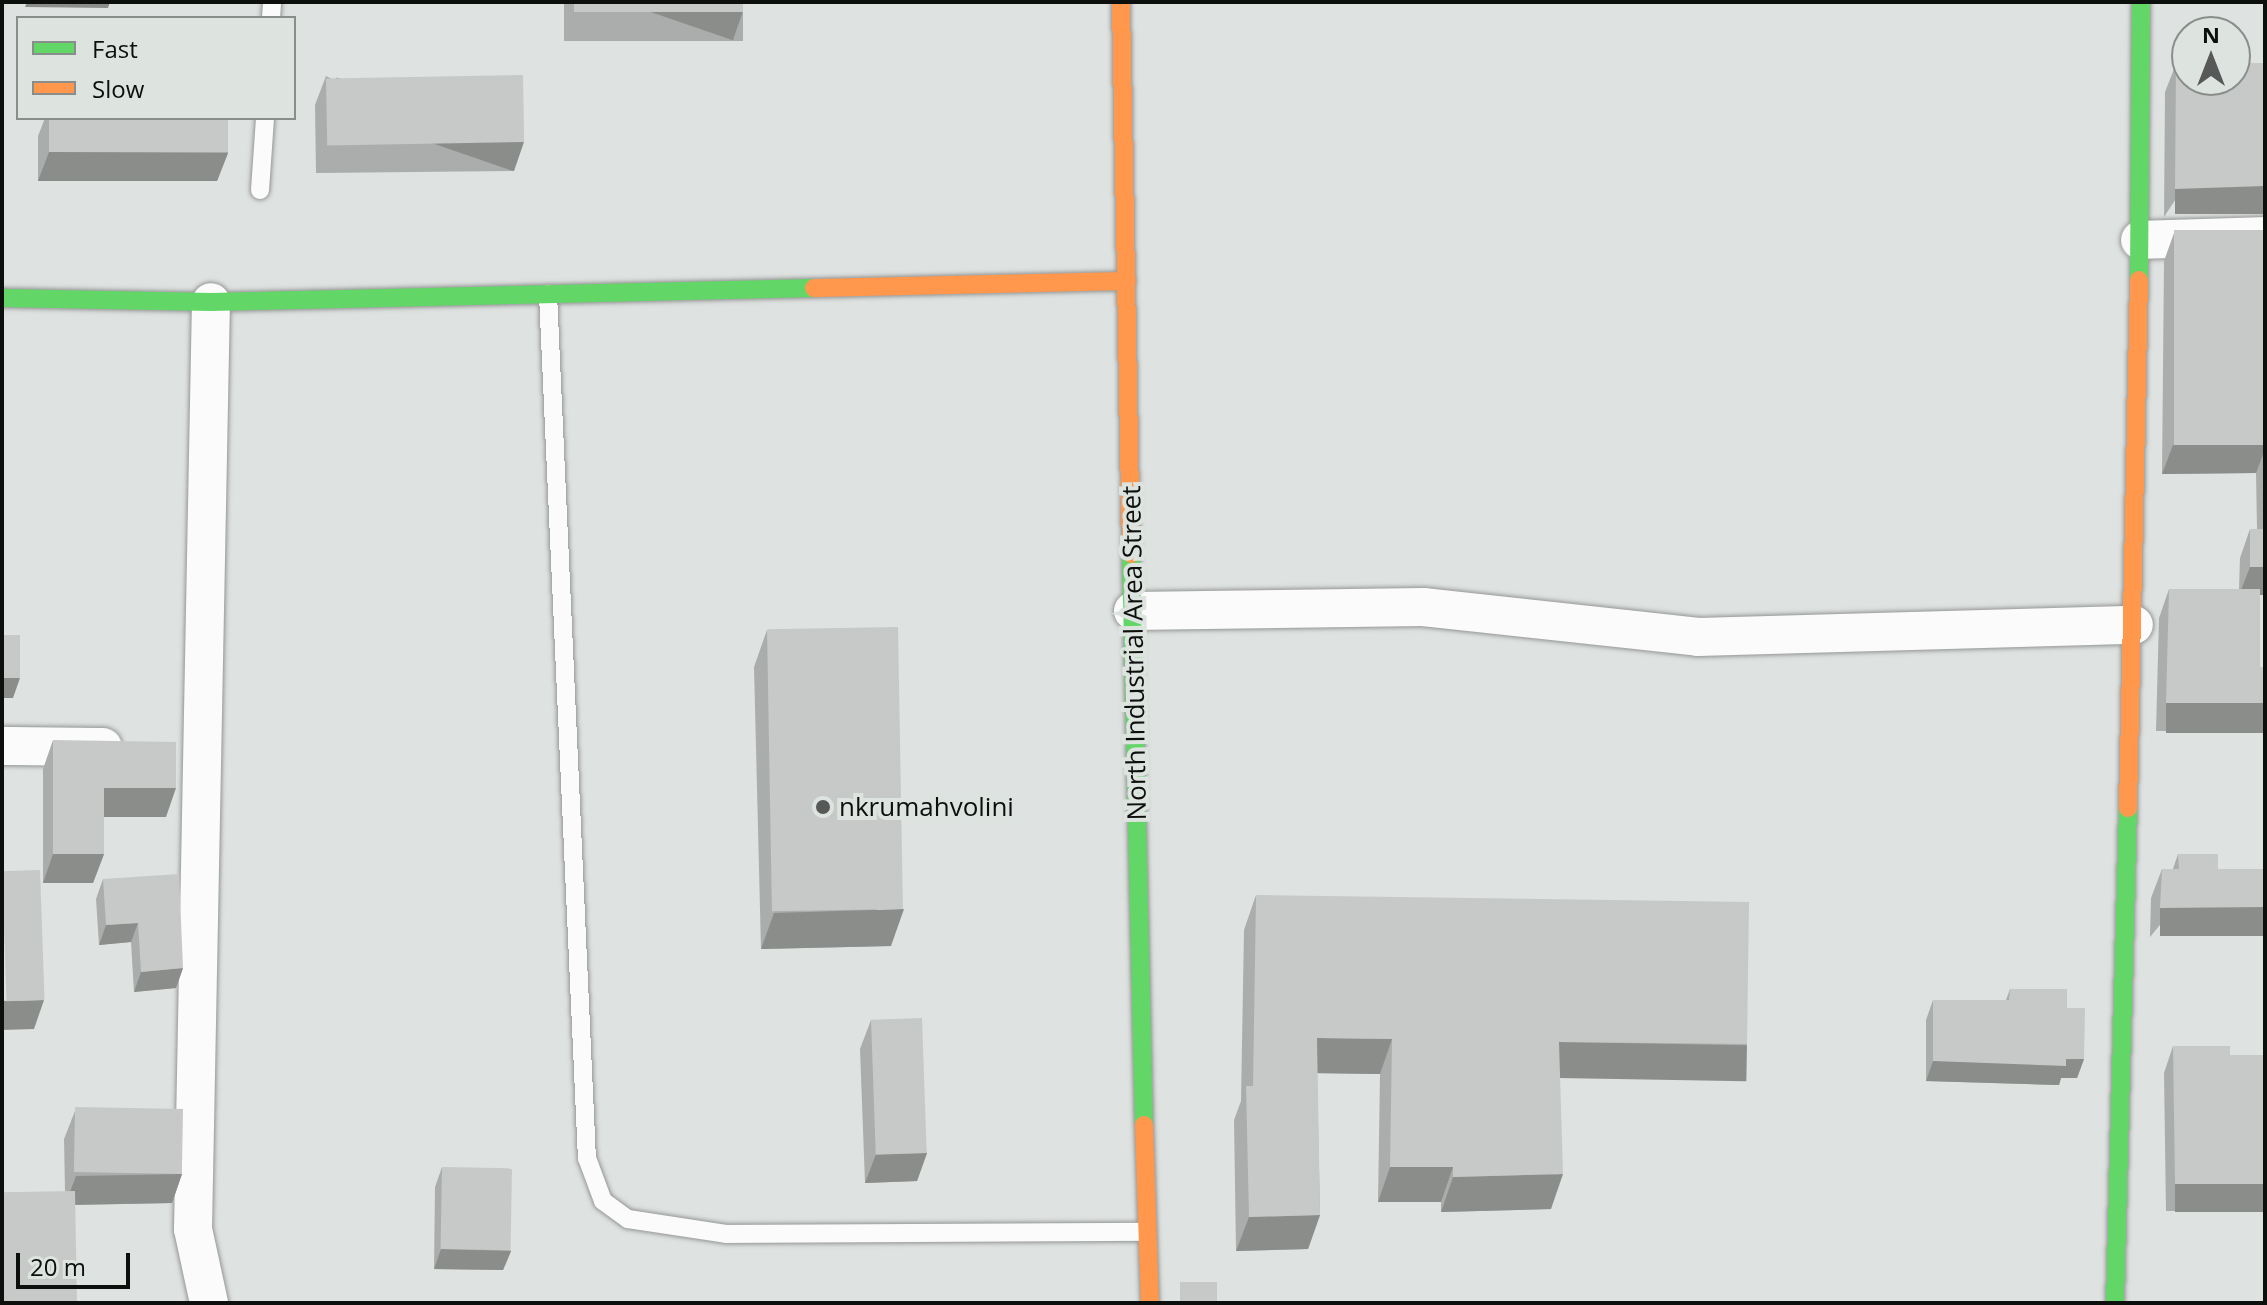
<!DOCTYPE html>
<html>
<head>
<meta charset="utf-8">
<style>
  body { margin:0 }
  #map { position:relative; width:2267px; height:1305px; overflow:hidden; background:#dee2e0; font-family:"Open Sans",sans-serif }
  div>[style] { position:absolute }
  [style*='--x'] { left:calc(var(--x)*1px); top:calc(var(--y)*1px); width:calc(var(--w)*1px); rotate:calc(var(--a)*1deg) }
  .roads { filter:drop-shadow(0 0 2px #959796) drop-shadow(0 0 2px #959796) }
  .lane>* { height:18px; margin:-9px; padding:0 9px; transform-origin:9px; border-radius:9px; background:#fafbfa }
  .street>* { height:38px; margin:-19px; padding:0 19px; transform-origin:19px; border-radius:19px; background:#fafbfa }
  .fast>* { height:18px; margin:-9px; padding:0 9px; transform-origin:9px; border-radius:9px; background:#63d668 }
  .slow>* { height:18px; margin:-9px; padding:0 9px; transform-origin:9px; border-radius:9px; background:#ff974d }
  .wall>* { inset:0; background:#aaadab; transform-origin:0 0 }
  .shaded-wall>* { inset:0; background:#8b8d8b; transform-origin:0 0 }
  .building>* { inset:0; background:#c6c9c7; transform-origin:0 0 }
  .dots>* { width:22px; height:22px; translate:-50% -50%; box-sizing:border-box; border:4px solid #dde3df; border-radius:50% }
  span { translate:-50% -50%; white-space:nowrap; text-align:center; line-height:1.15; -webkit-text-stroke:8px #dde3df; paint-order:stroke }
  .street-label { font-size:26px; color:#0d0f0d }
  .poi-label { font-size:26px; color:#0d0f0d }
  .left { translate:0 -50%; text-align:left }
  .frame { position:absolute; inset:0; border:4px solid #0d0f0d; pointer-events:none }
  .legend { position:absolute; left:16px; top:16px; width:280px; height:104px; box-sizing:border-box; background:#dde3df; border:2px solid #8a8e8b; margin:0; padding:10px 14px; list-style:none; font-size:24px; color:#0d0f0d }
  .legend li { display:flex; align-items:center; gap:16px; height:40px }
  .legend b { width:40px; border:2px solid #8a8e8b }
  .north { position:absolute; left:2171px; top:16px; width:80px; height:80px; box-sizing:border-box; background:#dde3df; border:2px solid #8a8e8b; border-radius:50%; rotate:0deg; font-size:22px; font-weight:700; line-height:32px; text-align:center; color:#0d0f0d }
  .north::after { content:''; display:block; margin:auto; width:28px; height:36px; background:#565957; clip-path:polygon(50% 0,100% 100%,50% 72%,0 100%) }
  .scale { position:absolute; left:16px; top:1253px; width:114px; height:36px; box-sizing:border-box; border:4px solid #0d0f0d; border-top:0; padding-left:10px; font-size:24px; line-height:28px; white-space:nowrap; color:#0d0f0d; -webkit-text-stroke:6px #dde3df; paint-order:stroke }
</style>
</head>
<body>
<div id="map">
  <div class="roads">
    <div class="lane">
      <i style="--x:271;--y:18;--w:16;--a:-86"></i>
      <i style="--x:260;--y:190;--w:72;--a:-86"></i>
      <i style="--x:548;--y:294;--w:865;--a:87.42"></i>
      <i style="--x:587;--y:1158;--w:46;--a:69.6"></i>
      <i style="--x:603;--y:1201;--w:31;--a:36"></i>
      <i style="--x:628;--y:1219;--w:99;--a:8.7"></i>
      <i style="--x:726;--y:1234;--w:421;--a:-0.3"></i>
    </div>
    <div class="street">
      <i style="--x:2140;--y:240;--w:125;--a:-1.8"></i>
      <i style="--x:1133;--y:611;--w:290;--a:-0.8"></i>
      <i style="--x:1423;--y:607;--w:277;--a:6.2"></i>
      <i style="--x:1698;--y:637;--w:436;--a:-1.6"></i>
      <i style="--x:2;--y:746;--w:101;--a:0.6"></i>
      <i style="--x:209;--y:1303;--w:76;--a:-102.2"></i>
      <i style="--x:193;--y:1229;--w:927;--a:-88.89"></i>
    </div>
    <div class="fast">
      <i style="--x:2139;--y:280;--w:278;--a:-89.6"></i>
      <i style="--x:2;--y:298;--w:209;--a:1.1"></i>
      <i style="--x:211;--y:302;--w:603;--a:-1.33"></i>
      <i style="--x:1131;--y:554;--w:571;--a:88.7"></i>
      <i style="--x:2115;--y:1303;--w:495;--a:-88.5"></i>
    </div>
    <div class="slow">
      <i style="--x:1121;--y:2;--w:552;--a:88.96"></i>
      <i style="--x:814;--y:288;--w:313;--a:-1.3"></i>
      <i style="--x:2128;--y:808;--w:528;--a:-88.81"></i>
      <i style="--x:1144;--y:1125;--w:178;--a:88.1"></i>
    </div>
  </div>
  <div class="wall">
    <i style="left:564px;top:2px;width:179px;height:39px"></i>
    <i style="clip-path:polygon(2265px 63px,2164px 217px,2165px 92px,2176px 64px)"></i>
    <i style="clip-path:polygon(326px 76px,514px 171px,316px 173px,315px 105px)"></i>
    <i style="clip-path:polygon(45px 118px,228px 118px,228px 153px,217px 181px,38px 181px,38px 136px)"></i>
    <i style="clip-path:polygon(2265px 230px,2265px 595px,2260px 595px,2260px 667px,2265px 731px,2156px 731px,2159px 618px,2169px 589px,2239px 589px,2240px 558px,2250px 529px,2257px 529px,2256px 473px,2162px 474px,2164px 261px,2174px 233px)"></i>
    <i style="clip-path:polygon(767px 630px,891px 946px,761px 949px,754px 667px)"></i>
    <i style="clip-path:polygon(53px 740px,166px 817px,104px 817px,104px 854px,93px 883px,43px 883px,43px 769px)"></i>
    <i style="clip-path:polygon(2178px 854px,2218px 854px,2150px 937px,2151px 898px,2162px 869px,2173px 869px)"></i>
    <i style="clip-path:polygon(103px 879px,183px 968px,176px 988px,134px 992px,131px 942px,99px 945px,96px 899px)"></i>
    <i style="clip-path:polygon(1256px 895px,1747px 1044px,1734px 1078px,1560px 1076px,1551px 1209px,1441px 1212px,1441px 1202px,1378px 1202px,1380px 1074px,1317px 1073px,1320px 1215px,1308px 1249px,1236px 1251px,1234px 1120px,1241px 1101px,1244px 930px)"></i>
    <i style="clip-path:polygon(2010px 989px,2067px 1008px,2084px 1059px,2077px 1078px,2061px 1078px,2059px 1085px,1926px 1081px,1926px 1020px,1933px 1000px,2006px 1000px)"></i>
    <i style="clip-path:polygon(871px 1020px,927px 1153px,917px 1181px,865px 1183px,860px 1049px)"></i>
    <i style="clip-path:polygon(2173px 1046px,2230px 1055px,2265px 1211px,2166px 1211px,2164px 1073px)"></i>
    <i style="clip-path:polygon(75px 1111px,182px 1174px,172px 1203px,75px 1205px,65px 1191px,64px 1139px)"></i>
    <i style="clip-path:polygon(442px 1167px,511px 1251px,503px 1270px,434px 1269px,435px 1187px)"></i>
  </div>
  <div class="shaded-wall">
    <i style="clip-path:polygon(27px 2px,110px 2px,108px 8px,25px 7px)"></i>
    <i style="left:743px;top:11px;width:31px;height:169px;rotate:109deg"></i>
    <i style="left:524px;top:142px;width:31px;height:198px;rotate:109deg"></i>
    <i style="clip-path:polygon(49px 152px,228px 153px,217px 181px,38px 181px)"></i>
    <i style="left:2265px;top:186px;width:28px;height:90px;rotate:90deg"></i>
    <i style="clip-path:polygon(2173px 445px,2265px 445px,2265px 449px,2256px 473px,2162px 474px)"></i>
    <i style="clip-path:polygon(2265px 566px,2265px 595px,2239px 595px,2250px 567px)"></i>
    <i style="clip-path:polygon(2px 678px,20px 678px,13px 698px,2px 698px)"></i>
    <i style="left:2166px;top:703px;width:99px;height:30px"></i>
    <i style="clip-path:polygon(104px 788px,176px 788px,166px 817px,93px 817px)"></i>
    <i style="clip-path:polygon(53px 854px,104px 854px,93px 883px,43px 883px)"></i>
    <i style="left:2265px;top:907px;width:29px;height:105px;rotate:90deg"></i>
    <i style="clip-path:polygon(904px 909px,891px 946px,761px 949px,774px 913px)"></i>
    <i style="clip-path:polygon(138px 923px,131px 942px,99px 945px,106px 925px)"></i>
    <i style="clip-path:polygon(183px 968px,176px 988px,134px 992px,141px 972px)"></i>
    <i style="clip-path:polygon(44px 1000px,34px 1029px,2px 1030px,2px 1001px)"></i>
    <i style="clip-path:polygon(1317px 1038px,1392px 1039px,1380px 1074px,1304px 1073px)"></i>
    <i style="left:1559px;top:1042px;width:188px;height:36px;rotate:1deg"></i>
    <i style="clip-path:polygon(2084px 1059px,2077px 1078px,2061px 1078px,2059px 1085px,1926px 1081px,1933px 1061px)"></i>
    <i style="clip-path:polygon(927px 1153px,917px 1181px,865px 1183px,876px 1154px)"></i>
    <i style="clip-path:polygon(1390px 1167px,1453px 1167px,1441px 1202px,1378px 1202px)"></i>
    <i style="clip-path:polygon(182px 1174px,172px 1203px,65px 1205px,76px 1176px)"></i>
    <i style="clip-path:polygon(1563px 1174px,1551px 1209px,1441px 1212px,1453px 1177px)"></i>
    <i style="left:2175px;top:1184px;width:90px;height:28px"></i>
    <i style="clip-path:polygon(1320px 1215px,1308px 1249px,1236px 1251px,1249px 1217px)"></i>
    <i style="clip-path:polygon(441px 1249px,511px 1251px,503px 1270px,434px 1269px)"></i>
  </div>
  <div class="building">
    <i style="left:574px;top:2px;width:169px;height:10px"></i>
    <i style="clip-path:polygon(2235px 63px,2265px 63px,2265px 186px,2175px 189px,2176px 64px,2187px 64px,2187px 80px,2235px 80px)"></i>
    <i style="left:523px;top:75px;width:67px;height:197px;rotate:89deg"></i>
    <i style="left:49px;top:118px;width:179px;height:34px"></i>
    <i style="left:2265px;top:230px;width:215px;height:91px;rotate:90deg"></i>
    <i style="left:2250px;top:529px;width:15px;height:38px"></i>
    <i style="clip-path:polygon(2169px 589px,2260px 589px,2260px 667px,2265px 667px,2265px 703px,2166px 703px)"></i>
    <i style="left:898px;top:627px;width:282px;height:131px;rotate:89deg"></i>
    <i style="left:2px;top:635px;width:18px;height:43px"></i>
    <i style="clip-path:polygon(53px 740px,176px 742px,176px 788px,104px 788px,104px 854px,53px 854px)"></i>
    <i style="clip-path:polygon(2178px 854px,2218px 854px,2218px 869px,2265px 869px,2265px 907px,2160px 908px,2162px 869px,2179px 869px)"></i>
    <i style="left:40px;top:870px;width:130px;height:38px;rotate:88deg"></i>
    <i style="clip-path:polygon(179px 874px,183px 968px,141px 972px,138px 923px,106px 925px,103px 879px)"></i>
    <i style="clip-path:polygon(1256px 895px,1749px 902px,1747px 1044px,1559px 1042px,1563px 1174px,1453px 1177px,1453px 1167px,1390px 1167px,1392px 1039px,1317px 1038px,1320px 1215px,1249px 1217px,1246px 1086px,1253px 1086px)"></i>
    <i style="clip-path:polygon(2010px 989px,2067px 989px,2067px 1008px,2085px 1008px,2084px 1059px,2066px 1059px,2066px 1066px,1933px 1061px,1933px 1000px,2009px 1000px)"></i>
    <i style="left:922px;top:1018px;width:135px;height:51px;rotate:88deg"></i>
    <i style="clip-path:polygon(2173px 1046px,2230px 1046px,2230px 1055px,2265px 1055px,2265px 1184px,2175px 1184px)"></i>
    <i style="left:183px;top:1109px;width:65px;height:108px;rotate:91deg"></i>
    <i style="left:442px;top:1167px;width:70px;height:82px;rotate:1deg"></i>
    <i style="left:75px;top:1191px;width:112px;height:73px;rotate:89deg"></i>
    <i style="left:1180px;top:1282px;width:37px;height:22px"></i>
  </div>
  <div class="dots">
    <i style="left:823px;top:807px;background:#565957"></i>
  </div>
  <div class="street-label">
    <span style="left:1134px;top:653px;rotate:-91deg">North Industrial Area Street</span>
  </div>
  <div class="poi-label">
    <span class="left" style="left:839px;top:807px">nkrumahvolini</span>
  </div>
  <div class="frame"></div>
  <ul class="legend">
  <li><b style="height:10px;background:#63d668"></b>Fast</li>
  <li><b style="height:10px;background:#ff974d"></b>Slow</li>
  </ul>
  <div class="north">N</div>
  <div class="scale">20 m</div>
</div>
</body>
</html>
